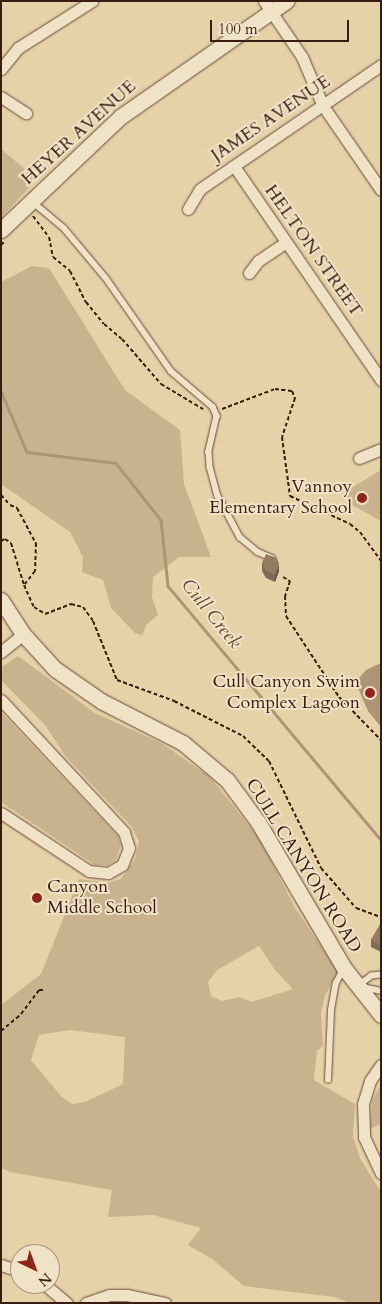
<!DOCTYPE html>
<html>
<head>
<meta charset="utf-8">
<style>
  body { margin:0 }
  #map { position:relative; width:382px; height:1304px; overflow:hidden; background:#e6d2a8; font-family:Cardo,serif }
  div>[style] { position:absolute }
  [style*='--x'] { left:calc(var(--x)*1px); top:calc(var(--y)*1px); width:calc(var(--w)*1px); rotate:calc(var(--a)*1deg) }
  .green>* { inset:0; background:#c9b38e }
  .water>* { inset:0; background:#ac9475 }
  .stream>* { height:2.5px; margin:-1.25px; padding:0 1.25px; transform-origin:1.25px; border-radius:1.25px; background:#ac9475 }
  .path>* { height:2px; margin-top:-1px; transform-origin:0; background:repeating-linear-gradient(90deg,#3b1c11 0 4px,transparent 0 6.5px) }
  .roads { filter:drop-shadow(0 0 1px #664a37) drop-shadow(0 0 1px #664a37) }
  .lane>* { height:5.5px; margin:-2.75px; padding:0 2.75px; transform-origin:2.75px; border-radius:2.75px; background:#efe2c6 }
  .street>* { height:11px; margin:-5.5px; padding:0 5.5px; transform-origin:5.5px; border-radius:5.5px; background:#efe2c6 }
  .secondary>* { height:15px; margin:-7.5px; padding:0 7.5px; transform-origin:7.5px; border-radius:7.5px; background:#efe2c6 }
  .wall>* { inset:0; background:#7f6a53 }
  .shaded-wall>* { inset:0; background:#685643 }
  .building>* { inset:0; background:#947b60 }
  .dots>* { width:14px; height:14px; translate:-50% -50%; box-sizing:border-box; border:2px solid #efe2c6; border-radius:50% }
  span { translate:-50% -50%; white-space:nowrap; text-align:center; line-height:1.15; -webkit-text-stroke:4px #efe2c6; paint-order:stroke }
  .street-label { font-size:18px; color:#3b1c11 }
  .poi-label { font-size:18px; color:#3b1c11 }
  .right { translate:-100% -50%; text-align:right }
  .left { translate:0 -50%; text-align:left }
  .water-label { font-size:19px; color:#634634; font-style:italic }
  .frame { position:absolute; inset:0; border:2px solid #3b1c11; pointer-events:none }
  .north { position:absolute; left:10px; top:1244px; width:50px; height:50px; box-sizing:border-box; background:#efe2c6; border:1px solid #a7937e; border-radius:50%; rotate:138deg; font-size:14px; font-weight:700; line-height:20px; text-align:center; color:#3b1c11 }
  .north::after { content:''; display:block; margin:auto; width:18px; height:22px; background:#8f2418; clip-path:polygon(50% 0,100% 100%,50% 72%,0 100%) }
  .scale { position:absolute; left:210px; top:20px; width:139px; height:22px; box-sizing:border-box; border:2px solid #3b1c11; border-top:0; padding-left:6px; font-size:15px; line-height:18px; white-space:nowrap; color:#3b1c11; -webkit-text-stroke:4px #efe2c6; paint-order:stroke }
</style>
</head>
<body>
<div id="map">
  <div class="green">
    <i style="clip-path:polygon(1px 149px,37px 179px,1px 218px)"></i>
    <i style="clip-path:polygon(32px 266px,49px 268px,125px 390px,180px 430px,184px 484px,211px 557px,179px 557px,153px 577px,152px 597px,158px 615px,147px 624px,142px 635px,135px 633px,111px 608px,103px 580px,82px 572px,83px 557px,70px 532px,1px 484px,1px 282px)"></i>
    <i style="clip-path:polygon(381px 470px,381px 521px,350px 504px,345px 496px,348px 490px)"></i>
    <i style="clip-path:polygon(evenodd,18px 656px,95px 713px,161px 743px,210px 777px,260px 839px,295px 908px,338px 971px,325px 996px,321px 1013px,323px 1046px,317px 1051px,314px 1080px,355px 1104px,353px 1137px,361px 1160px,381px 1192px,381px 1303px,350px 1303px,334px 1297px,244px 1286px,212px 1259px,188px 1245px,201px 1228px,153px 1215px,108px 1217px,112px 1190px,10px 1172px,1px 1168px,1px 1005px,41px 974px,79px 879px,108px 883px,121px 879px,135px 859px,139px 841px,131px 826px,66px 757px,45px 725px,1px 680px,3px 666px,18px 656px,259px 946px,275px 970px,293px 989px,252px 1002px,239px 997px,223px 1001px,211px 996px,208px 982px,217px 970px,259px 946px,18px 656px,70px 1030px,125px 1037px,123px 1084px,85px 1102px,72px 1104px,62px 1097px,31px 1060px,39px 1035px,70px 1030px)"></i>
    <i style="clip-path:polygon(1px 712px,118px 836px,121px 845px,116px 860px,108px 865px,95px 865px,1px 802px)"></i>
    <i style="clip-path:polygon(381px 1084px,381px 1124px,370px 1129px,372px 1101px)"></i>
  </div>
  <div class="water">
    <i style="clip-path:polygon(381px 663px,381px 727px,368px 711px,358px 688px,359px 678px,366px 670px)"></i>
  </div>
  <div class="stream">
    <i style="--x:1;--y:391;--w:66;--a:66.9"></i>
    <i style="--x:27;--y:452;--w:90;--a:7"></i>
    <i style="--x:116;--y:463;--w:73;--a:51.7"></i>
    <i style="--x:161;--y:520;--w:66;--a:83.9"></i>
    <i style="--x:168;--y:586;--w:331;--a:50"></i>
  </div>
  <div class="path">
    <i style="--x:33;--y:216;--w:26;--a:53"></i>
    <i style="--x:49;--y:237;--w:20;--a:79"></i>
    <i style="--x:53;--y:257;--w:22;--a:39"></i>
    <i style="--x:70;--y:271;--w:35;--a:63"></i>
    <i style="--x:86;--y:302;--w:28;--a:51"></i>
    <i style="--x:104;--y:324;--w:23;--a:40"></i>
    <i style="--x:122;--y:339;--w:60;--a:49.1"></i>
    <i style="--x:161;--y:384;--w:49;--a:30.8"></i>
    <i style="--x:1;--y:245;--w:6;--a:-45"></i>
    <i style="--x:222;--y:409;--w:57;--a:-20.7"></i>
    <i style="--x:275;--y:389;--w:17;--a:7"></i>
    <i style="--x:292;--y:391;--w:8;--a:67"></i>
    <i style="--x:295;--y:398;--w:41;--a:108.4"></i>
    <i style="--x:282;--y:437;--w:60;--a:82.3"></i>
    <i style="--x:290;--y:496;--w:66;--a:25"></i>
    <i style="--x:350;--y:524;--w:13;--a:39"></i>
    <i style="--x:360;--y:532;--w:36;--a:54"></i>
    <i style="--x:1;--y:495;--w:13;--a:48"></i>
    <i style="--x:10;--y:505;--w:8;--a:23"></i>
    <i style="--x:17;--y:508;--w:40;--a:62"></i>
    <i style="--x:36;--y:543;--w:28;--a:92"></i>
    <i style="--x:35;--y:571;--w:18;--a:128"></i>
    <i style="--x:24;--y:585;--w:24;--a:66"></i>
    <i style="--x:34;--y:607;--w:13;--a:32"></i>
    <i style="--x:45;--y:614;--w:28;--a:-21"></i>
    <i style="--x:71;--y:604;--w:12;--a:14"></i>
    <i style="--x:83;--y:607;--w:17;--a:54"></i>
    <i style="--x:93;--y:621;--w:64;--a:67.9"></i>
    <i style="--x:117;--y:680;--w:61;--a:20.2"></i>
    <i style="--x:174;--y:701;--w:77;--a:26.9"></i>
    <i style="--x:243;--y:736;--w:36;--a:44"></i>
    <i style="--x:269;--y:761;--w:119;--a:64.1"></i>
    <i style="--x:321;--y:868;--w:53;--a:48.8"></i>
    <i style="--x:356;--y:908;--w:27;--a:20"></i>
    <i style="--x:1;--y:541;--w:4;--a:-27"></i>
    <i style="--x:5;--y:539;--w:7;--a:34"></i>
    <i style="--x:11;--y:543;--w:44;--a:72.8"></i>
    <i style="--x:283;--y:577;--w:8;--a:30"></i>
    <i style="--x:290;--y:581;--w:16;--a:108"></i>
    <i style="--x:285;--y:596;--w:20;--a:87"></i>
    <i style="--x:286;--y:616;--w:97;--a:56.8"></i>
    <i style="--x:339;--y:697;--w:60;--a:45.7"></i>
    <i style="--x:1;--y:1031;--w:26;--a:-40"></i>
    <i style="--x:21;--y:1014;--w:30;--a:-53"></i>
    <i style="--x:39;--y:990;--w:5;--a:0"></i>
  </div>
  <div class="roads">
    <div class="lane">
      <i style="--x:33;--y:202;--w:40;--a:40"></i>
      <i style="--x:64;--y:228;--w:65;--a:50"></i>
      <i style="--x:106;--y:278;--w:113;--a:55"></i>
      <i style="--x:171;--y:371;--w:55;--a:40.6"></i>
      <i style="--x:213;--y:407;--w:10;--a:66"></i>
      <i style="--x:217;--y:416;--w:37;--a:103"></i>
      <i style="--x:209;--y:452;--w:15;--a:86"></i>
      <i style="--x:210;--y:467;--w:30;--a:75"></i>
      <i style="--x:218;--y:496;--w:47;--a:61.8"></i>
      <i style="--x:240;--y:537;--w:23;--a:40"></i>
      <i style="--x:258;--y:552;--w:15;--a:23"></i>
      <i style="--x:381;--y:975;--w:9;--a:174"></i>
      <i style="--x:372;--y:976;--w:17;--a:144"></i>
      <i style="--x:358;--y:986;--w:24;--a:12"></i>
      <i style="--x:328;--y:1080;--w:70;--a:-87.5"></i>
      <i style="--x:331;--y:1010;--w:27;--a:-80"></i>
      <i style="--x:336;--y:983;--w:15;--a:-62"></i>
    </div>
    <div class="street">
      <i style="--x:264;--y:1;--w:68;--a:55.8"></i>
      <i style="--x:302;--y:57;--w:53;--a:66.8"></i>
      <i style="--x:323;--y:106;--w:102;--a:55.4"></i>
      <i style="--x:1;--y:69;--w:27;--a:-51"></i>
      <i style="--x:18;--y:48;--w:88;--a:-32.4"></i>
      <i style="--x:1;--y:97;--w:30;--a:33"></i>
      <i style="--x:234;--y:166;--w:260;--a:55.5"></i>
      <i style="--x:188;--y:209;--w:23;--a:-59"></i>
      <i style="--x:200;--y:189;--w:219;--a:-34.4"></i>
      <i style="--x:249;--y:273;--w:15;--a:-53"></i>
      <i style="--x:258;--y:261;--w:32;--a:-34"></i>
      <i style="--x:359;--y:458;--w:24;--a:-22"></i>
      <i style="--x:1;--y:652;--w:28;--a:-39"></i>
      <i style="--x:1;--y:700;--w:180;--a:47"></i>
      <i style="--x:124;--y:832;--w:17;--a:73"></i>
      <i style="--x:129;--y:848;--w:18;--a:112"></i>
      <i style="--x:122;--y:865;--w:16;--a:150"></i>
      <i style="--x:108;--y:873;--w:19;--a:-174"></i>
      <i style="--x:89;--y:871;--w:105;--a:-146.6"></i>
      <i style="--x:381;--y:1065;--w:19;--a:125"></i>
      <i style="--x:370;--y:1081;--w:24;--a:107"></i>
      <i style="--x:363;--y:1104;--w:33;--a:88"></i>
      <i style="--x:364;--y:1137;--w:40;--a:65"></i>
      <i style="--x:1;--y:1265;--w:20;--a:18"></i>
      <i style="--x:44;--y:1284;--w:30;--a:40"></i>
      <i style="--x:86;--y:1303;--w:24;--a:-19"></i>
      <i style="--x:109;--y:1295;--w:18;--a:0"></i>
      <i style="--x:127;--y:1295;--w:39;--a:12"></i>
    </div>
    <div class="secondary">
      <i style="--x:1;--y:230;--w:164;--a:-43.5"></i>
      <i style="--x:120;--y:117;--w:203;--a:-34.9"></i>
      <i style="--x:1;--y:600;--w:40;--a:57.1"></i>
      <i style="--x:23;--y:634;--w:47;--a:47.6"></i>
      <i style="--x:55;--y:669;--w:56;--a:34.8"></i>
      <i style="--x:101;--y:701;--w:92;--a:27.1"></i>
      <i style="--x:183;--y:743;--w:57;--a:40.1"></i>
      <i style="--x:227;--y:780;--w:52;--a:53.6"></i>
      <i style="--x:258;--y:822;--w:169;--a:59.5"></i>
      <i style="--x:344;--y:968;--w:60;--a:51.8"></i>
    </div>
  </div>
  <div class="wall">
    <i style="clip-path:polygon(262px 563px,279px 571px,275px 582px,266px 578px,262px 571px)"></i>
    <i style="clip-path:polygon(381px 924px,381px 952px,371px 947px,371px 940px)"></i>
  </div>
  <div class="shaded-wall">
    <i style="clip-path:polygon(279px 564px,279px 571px,275px 582px,275px 575px)"></i>
  </div>
  <div class="building">
    <i style="clip-path:polygon(266px 554px,277px 558px,279px 564px,275px 575px,266px 571px,262px 563px)"></i>
    <i style="clip-path:polygon(380px 924px,381px 924px,381px 945px,371px 940px)"></i>
  </div>
  <div class="dots">
    <i style="left:362px;top:498px;background:#8f2418"></i>
    <i style="left:370px;top:693px;background:#8f2418"></i>
    <i style="left:37px;top:898px;background:#8f2418"></i>
  </div>
  <div class="street-label">
    <span style="left:271px;top:119px;rotate:-34deg">JAMES AVENUE</span>
    <span style="left:79px;top:133px;rotate:-42deg">HEYER AVENUE</span>
    <span style="left:313px;top:251px;rotate:55deg">HELTON STREET</span>
    <span style="left:303px;top:866px;rotate:58deg">CULL CANYON ROAD</span>
  </div>
  <div class="poi-label">
    <span class="right" style="left:352px;top:498px">Vannoy<br>Elementary School</span>
    <span class="right" style="left:360px;top:693px">Cull Canyon Swim<br>Complex Lagoon</span>
    <span class="left" style="left:47px;top:898px">Canyon<br>Middle School</span>
  </div>
  <div class="water-label">
    <span style="left:211px;top:614px;rotate:51deg">Cull Creek</span>
  </div>
  <div class="frame"></div>
  <div class="north">N</div>
  <div class="scale">100 m</div>
</div>
</body>
</html>
